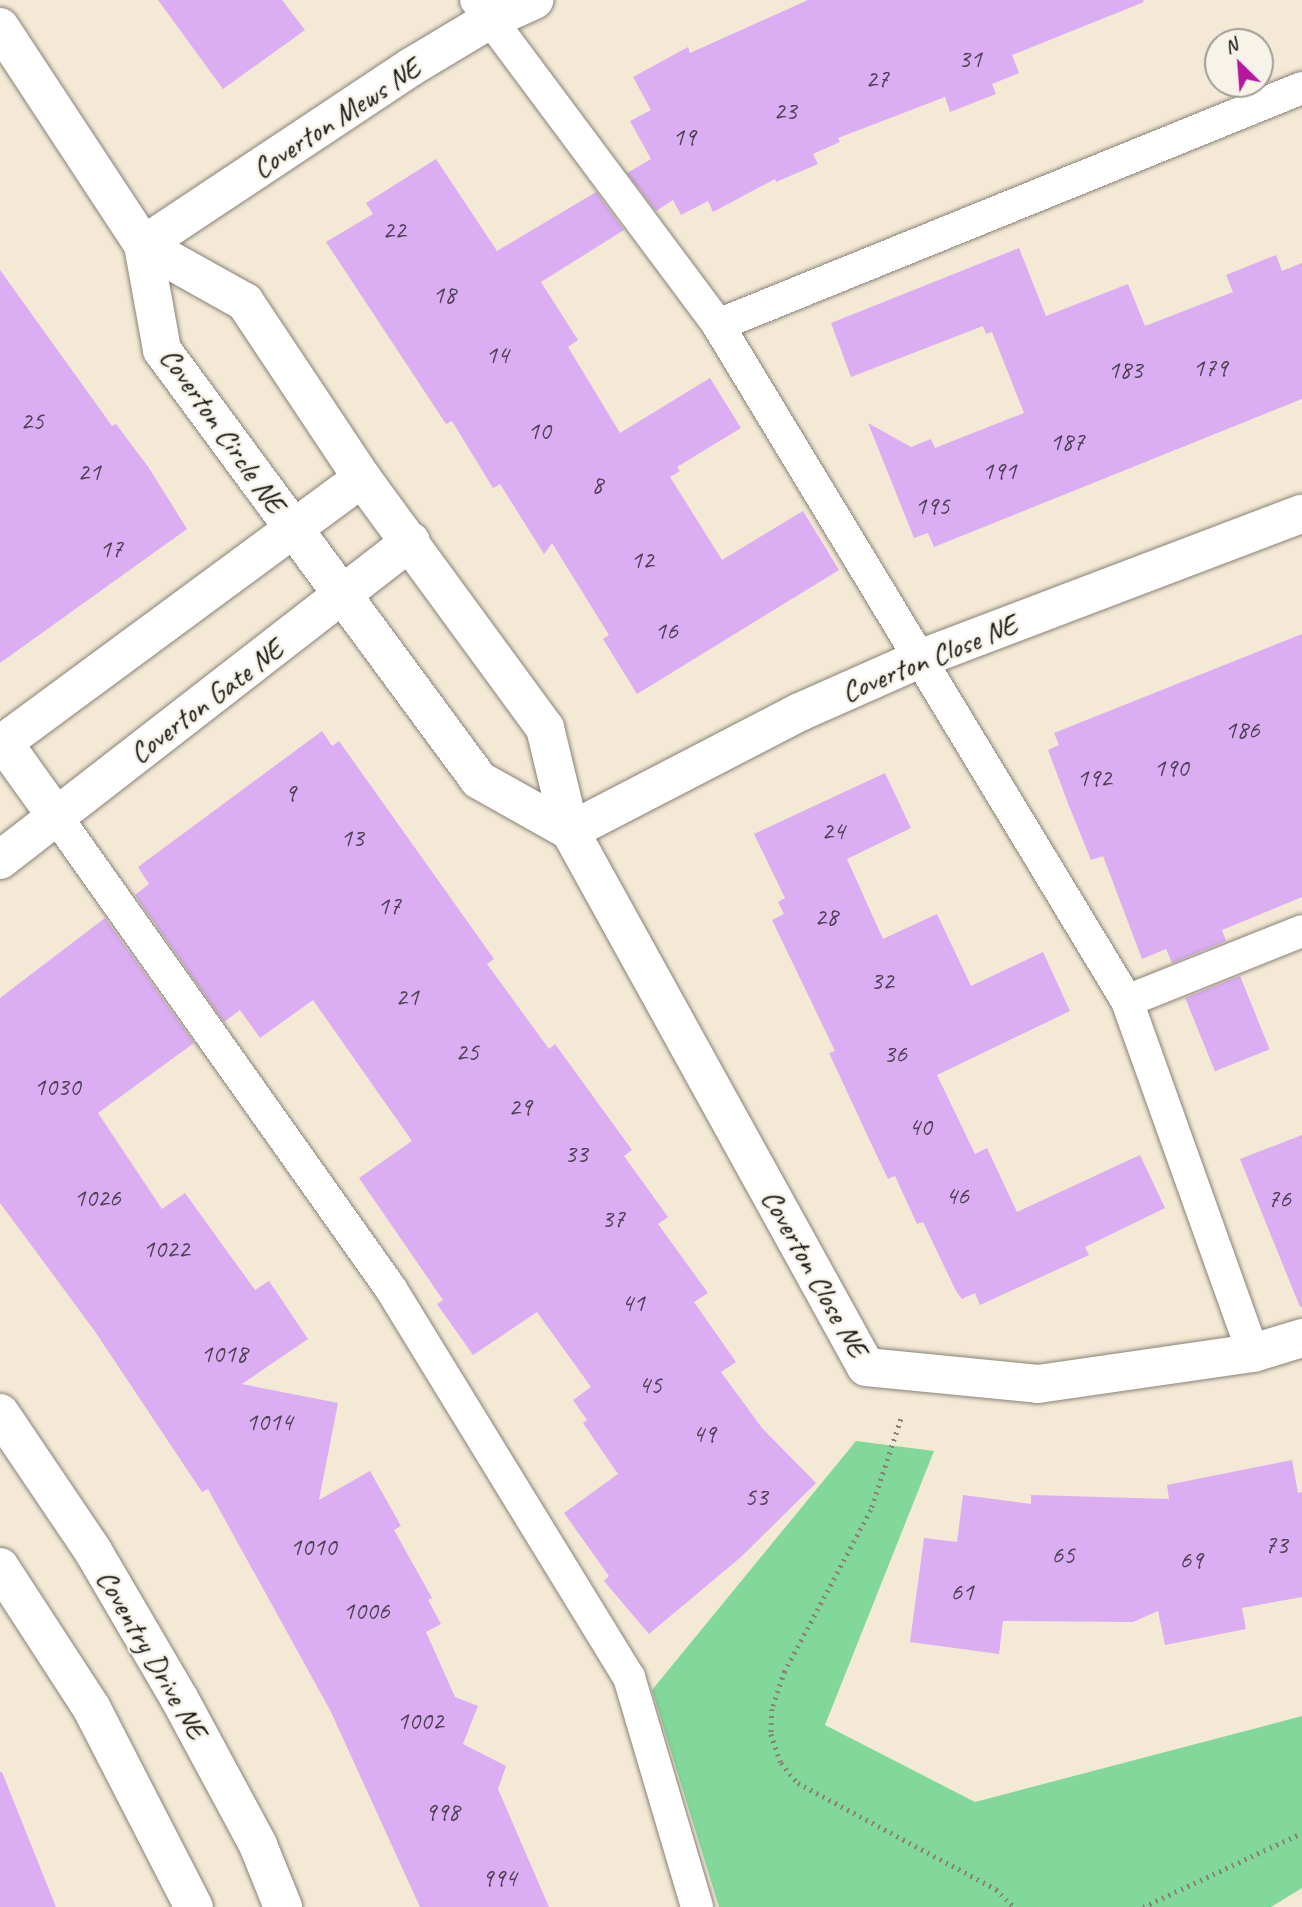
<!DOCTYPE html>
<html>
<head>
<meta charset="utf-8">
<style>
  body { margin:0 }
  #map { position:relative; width:1302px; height:1907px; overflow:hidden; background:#f4e9d5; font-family:Caveat,sans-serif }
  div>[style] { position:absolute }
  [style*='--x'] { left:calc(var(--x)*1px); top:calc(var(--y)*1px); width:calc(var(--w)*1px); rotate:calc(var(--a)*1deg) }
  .green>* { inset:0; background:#82d79a }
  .building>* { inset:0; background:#dbadf3; transform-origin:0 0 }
  .path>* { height:4.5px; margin-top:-2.25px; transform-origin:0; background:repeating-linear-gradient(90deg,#888278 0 2px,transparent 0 7px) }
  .roads { filter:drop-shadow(0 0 2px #888278) drop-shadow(0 0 2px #888278) }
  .service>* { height:32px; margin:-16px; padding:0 16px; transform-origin:16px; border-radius:16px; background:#fff }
  .minor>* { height:38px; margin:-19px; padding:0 19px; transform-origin:19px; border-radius:19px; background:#fff }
  .tertiary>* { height:38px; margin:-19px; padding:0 19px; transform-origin:19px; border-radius:19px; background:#fff }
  span { translate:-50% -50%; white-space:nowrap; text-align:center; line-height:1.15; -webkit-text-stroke:5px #f7f3e8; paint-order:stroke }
  .number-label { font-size:26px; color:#4c4052 }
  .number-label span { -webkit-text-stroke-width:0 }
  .street-label { font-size:30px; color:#1c1c1c }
  .north { position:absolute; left:1204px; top:28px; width:70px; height:70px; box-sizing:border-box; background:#f7f3e8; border:2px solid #9f9d96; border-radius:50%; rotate:335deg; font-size:19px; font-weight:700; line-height:28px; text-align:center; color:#1c1c1c }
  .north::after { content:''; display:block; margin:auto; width:24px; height:32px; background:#b5179e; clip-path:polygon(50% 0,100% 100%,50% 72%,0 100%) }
</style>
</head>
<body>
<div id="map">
  <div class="green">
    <i style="clip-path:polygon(856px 1441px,934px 1451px,825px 1725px,975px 1802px,1302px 1716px,1302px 1888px,1271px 1907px,719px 1907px,652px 1690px)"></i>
  </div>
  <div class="building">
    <i style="clip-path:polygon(158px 0,282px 0,305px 30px,223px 89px)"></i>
    <i style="clip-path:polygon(808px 0,1143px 0,1144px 2px,1012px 55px,1019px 73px,992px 84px,996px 94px,950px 112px,945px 97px,838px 138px,840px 142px,813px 154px,818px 164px,776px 182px,775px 179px,713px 212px,708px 201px,681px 215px,673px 200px,656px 211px,627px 173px,651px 159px,630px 121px,651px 110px,633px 77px,688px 47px,690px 53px)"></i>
    <i style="clip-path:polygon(436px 159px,497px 251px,596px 192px,624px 230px,541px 282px,578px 340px,568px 347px,620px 433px,710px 378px,741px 428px,677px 467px,680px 471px,670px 477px,722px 560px,803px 511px,839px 570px,637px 694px,603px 639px,609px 635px,552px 543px,544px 554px,500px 484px,493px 488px,452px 421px,446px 424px,326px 242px,373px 214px,366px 203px)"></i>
    <i style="clip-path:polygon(1019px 248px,1046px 316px,1128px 284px,1145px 326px,1233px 292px,1226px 275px,1276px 255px,1282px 271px,1302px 263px,1302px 399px,934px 547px,928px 533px,914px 538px,868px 423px,911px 447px,931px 439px,935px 448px,1024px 413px,992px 332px,986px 334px,983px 326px,851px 377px,831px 323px)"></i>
    <i style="clip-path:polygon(0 270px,112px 426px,116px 424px,149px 468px,187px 529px,0 663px)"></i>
    <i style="clip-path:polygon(1302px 634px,1302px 897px,1222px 930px,1226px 941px,1172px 963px,1166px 949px,1142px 959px,1103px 856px,1091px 860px,1069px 806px,1048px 750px,1059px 745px,1054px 733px)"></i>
    <i style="clip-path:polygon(322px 731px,332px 746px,339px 741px,494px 959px,487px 964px,549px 1049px,555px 1044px,632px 1150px,624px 1156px,668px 1217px,658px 1224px,708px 1293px,694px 1302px,736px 1362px,721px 1372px,762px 1428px,816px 1483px,741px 1557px,649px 1634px,604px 1581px,609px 1576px,564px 1513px,618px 1474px,583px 1423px,587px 1420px,573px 1400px,591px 1387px,537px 1312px,473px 1355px,437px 1304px,443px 1300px,359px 1178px,412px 1141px,313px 1000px,260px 1038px,240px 1010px,224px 1022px,135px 895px,149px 884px,138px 867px)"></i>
    <i style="clip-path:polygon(885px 773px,911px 828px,847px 859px,883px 939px,937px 914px,971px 986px,1043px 952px,1070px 1011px,937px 1075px,975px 1154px,987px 1148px,1017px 1212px,1140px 1155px,1165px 1208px,1085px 1247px,1089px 1255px,980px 1305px,975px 1293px,962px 1299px,956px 1291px,923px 1222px,917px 1224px,895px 1176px,888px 1179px,869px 1139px,829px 1053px,835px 1051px,772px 920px,784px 914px,778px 902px,785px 898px,754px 834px)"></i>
    <i style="clip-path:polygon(105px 918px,194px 1043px,98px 1113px,162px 1209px,185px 1193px,255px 1290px,269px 1281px,308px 1339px,242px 1384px,338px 1403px,319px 1500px,370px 1471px,401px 1526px,394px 1530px,432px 1598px,428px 1600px,441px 1624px,426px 1632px,455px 1697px,478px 1706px,463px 1744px,506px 1766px,498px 1789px,549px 1907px,420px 1907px,330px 1710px,208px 1489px,202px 1492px,94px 1330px,0 1203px,0 998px)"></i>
    <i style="left:1240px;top:976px;width:79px;height:59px;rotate:68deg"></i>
    <i style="clip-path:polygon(1302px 1135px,1302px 1307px,1300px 1307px,1240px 1159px)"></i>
    <i style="clip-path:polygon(1292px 1460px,1298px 1493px,1302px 1492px,1302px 1597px,1242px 1608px,1246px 1629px,1165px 1645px,1158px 1611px,1133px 1622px,1003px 1621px,999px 1654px,910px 1642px,924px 1538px,957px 1542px,963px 1495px,1031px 1504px,1031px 1495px,1169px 1499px,1167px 1485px)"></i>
    <i style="clip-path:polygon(0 1772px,2px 1772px,56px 1907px,0 1907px)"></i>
  </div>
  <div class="path">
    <i style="--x:901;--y:1419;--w:96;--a:108.2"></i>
    <i style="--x:871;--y:1510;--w:183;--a:118.1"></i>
    <i style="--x:785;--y:1671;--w:40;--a:108.9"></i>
    <i style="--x:772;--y:1709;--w:25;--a:92"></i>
    <i style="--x:771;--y:1734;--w:31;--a:71"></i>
    <i style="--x:781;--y:1763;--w:26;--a:50"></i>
    <i style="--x:798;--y:1783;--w:225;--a:28.2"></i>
    <i style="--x:996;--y:1889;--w:25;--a:45"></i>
    <i style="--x:1143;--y:1907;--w:175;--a:-25"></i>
  </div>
  <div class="roads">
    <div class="service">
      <i style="--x:476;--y:0;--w:405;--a:53.3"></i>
      <i style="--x:718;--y:325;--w:790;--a:58.82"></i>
      <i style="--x:1127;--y:1001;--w:374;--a:70.3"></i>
      <i style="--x:718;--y:325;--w:630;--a:-22.09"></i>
      <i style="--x:56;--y:816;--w:580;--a:54.69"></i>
      <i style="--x:391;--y:1289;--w:455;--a:58.5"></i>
      <i style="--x:629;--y:1677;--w:240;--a:73.5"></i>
      <i style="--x:1127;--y:1001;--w:188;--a:-21.8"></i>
    </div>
    <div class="minor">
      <i style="--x:0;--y:27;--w:261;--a:56.7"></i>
      <i style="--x:143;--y:245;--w:107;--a:79.7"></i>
      <i style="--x:162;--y:350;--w:534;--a:53.6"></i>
      <i style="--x:479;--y:780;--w:104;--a:29.3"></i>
      <i style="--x:143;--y:245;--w:117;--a:29.2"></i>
      <i style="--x:245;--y:302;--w:211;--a:56.4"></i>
      <i style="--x:362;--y:478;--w:310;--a:53.8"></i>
      <i style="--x:545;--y:728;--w:106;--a:76.4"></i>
      <i style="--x:570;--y:831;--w:612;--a:61.09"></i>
      <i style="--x:866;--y:1367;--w:173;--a:5.6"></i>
      <i style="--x:1038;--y:1384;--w:217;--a:-8.2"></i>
      <i style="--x:1253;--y:1353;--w:51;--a:-17"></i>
      <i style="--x:143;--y:245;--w:322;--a:-33.6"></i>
      <i style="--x:411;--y:67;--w:90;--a:-30.9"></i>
      <i style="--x:488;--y:21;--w:51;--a:-24.5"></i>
      <i style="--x:3;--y:742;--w:91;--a:54.4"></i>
      <i style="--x:0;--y:745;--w:450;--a:-36.4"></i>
      <i style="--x:570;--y:831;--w:259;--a:-27.4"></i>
      <i style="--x:800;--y:712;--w:133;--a:-23.9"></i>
      <i style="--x:922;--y:658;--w:406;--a:-20.8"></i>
      <i style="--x:0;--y:860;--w:520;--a:-37.82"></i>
    </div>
    <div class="tertiary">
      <i style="--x:0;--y:1413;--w:166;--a:56"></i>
      <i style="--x:93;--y:1551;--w:170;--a:59.7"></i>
      <i style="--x:179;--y:1698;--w:167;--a:61.7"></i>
      <i style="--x:258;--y:1845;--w:67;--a:68"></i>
      <i style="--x:0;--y:1567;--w:167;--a:57"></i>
      <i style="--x:91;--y:1707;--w:225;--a:62.8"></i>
    </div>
  </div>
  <div class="number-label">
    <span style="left:970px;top:59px">31</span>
    <span style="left:877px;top:79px">27</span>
    <span style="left:785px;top:111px">23</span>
    <span style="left:684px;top:137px">19</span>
    <span style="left:394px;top:230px">22</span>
    <span style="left:444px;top:295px">18</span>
    <span style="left:497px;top:355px">14</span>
    <span style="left:1210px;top:368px">179</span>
    <span style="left:1125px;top:370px">183</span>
    <span style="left:32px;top:421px">25</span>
    <span style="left:539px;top:431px">10</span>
    <span style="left:1067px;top:442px">187</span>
    <span style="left:999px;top:471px">191</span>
    <span style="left:89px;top:472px">21</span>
    <span style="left:597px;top:485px">8</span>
    <span style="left:932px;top:506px">195</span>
    <span style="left:111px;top:549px">17</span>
    <span style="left:642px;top:560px">12</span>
    <span style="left:666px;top:631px">16</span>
    <span style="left:1242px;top:730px">186</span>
    <span style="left:1171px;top:768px">190</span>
    <span style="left:1094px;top:778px">192</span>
    <span style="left:290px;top:793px">9</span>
    <span style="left:833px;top:831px">24</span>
    <span style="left:352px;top:838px">13</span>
    <span style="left:389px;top:906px">17</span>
    <span style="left:826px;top:917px">28</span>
    <span style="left:882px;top:981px">32</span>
    <span style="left:407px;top:997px">21</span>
    <span style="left:467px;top:1052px">25</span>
    <span style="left:895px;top:1054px">36</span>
    <span style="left:57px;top:1087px">1030</span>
    <span style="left:520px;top:1107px">29</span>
    <span style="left:920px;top:1127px">40</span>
    <span style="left:576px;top:1154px">33</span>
    <span style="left:957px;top:1196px">46</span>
    <span style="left:97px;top:1198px">1026</span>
    <span style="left:1279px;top:1199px">76</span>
    <span style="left:613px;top:1219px">37</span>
    <span style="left:166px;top:1249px">1022</span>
    <span style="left:633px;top:1303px">41</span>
    <span style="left:224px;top:1354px">1018</span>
    <span style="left:650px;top:1385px">45</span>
    <span style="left:269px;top:1422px">1014</span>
    <span style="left:704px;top:1434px">49</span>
    <span style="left:756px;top:1497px">53</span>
    <span style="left:1276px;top:1545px">73</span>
    <span style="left:313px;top:1547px">1010</span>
    <span style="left:1063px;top:1555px">65</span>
    <span style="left:1191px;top:1560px">69</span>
    <span style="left:962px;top:1592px">61</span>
    <span style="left:366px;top:1611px">1006</span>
    <span style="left:420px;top:1721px">1002</span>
    <span style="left:442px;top:1812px">998</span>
    <span style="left:499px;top:1878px">994</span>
  </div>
  <div class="street-label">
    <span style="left:336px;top:118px;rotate:-33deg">Coverton Mews NE</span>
    <span style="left:223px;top:430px;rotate:55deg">Coverton Circle NE</span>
    <span style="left:929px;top:658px;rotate:-22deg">Coverton Close NE</span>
    <span style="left:206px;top:701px;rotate:-37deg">Coverton Gate NE</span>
    <span style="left:815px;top:1273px;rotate:61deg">Coverton Close NE</span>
    <span style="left:152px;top:1654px;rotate:60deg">Coventry Drive NE</span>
  </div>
  <div class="north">N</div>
</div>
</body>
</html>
